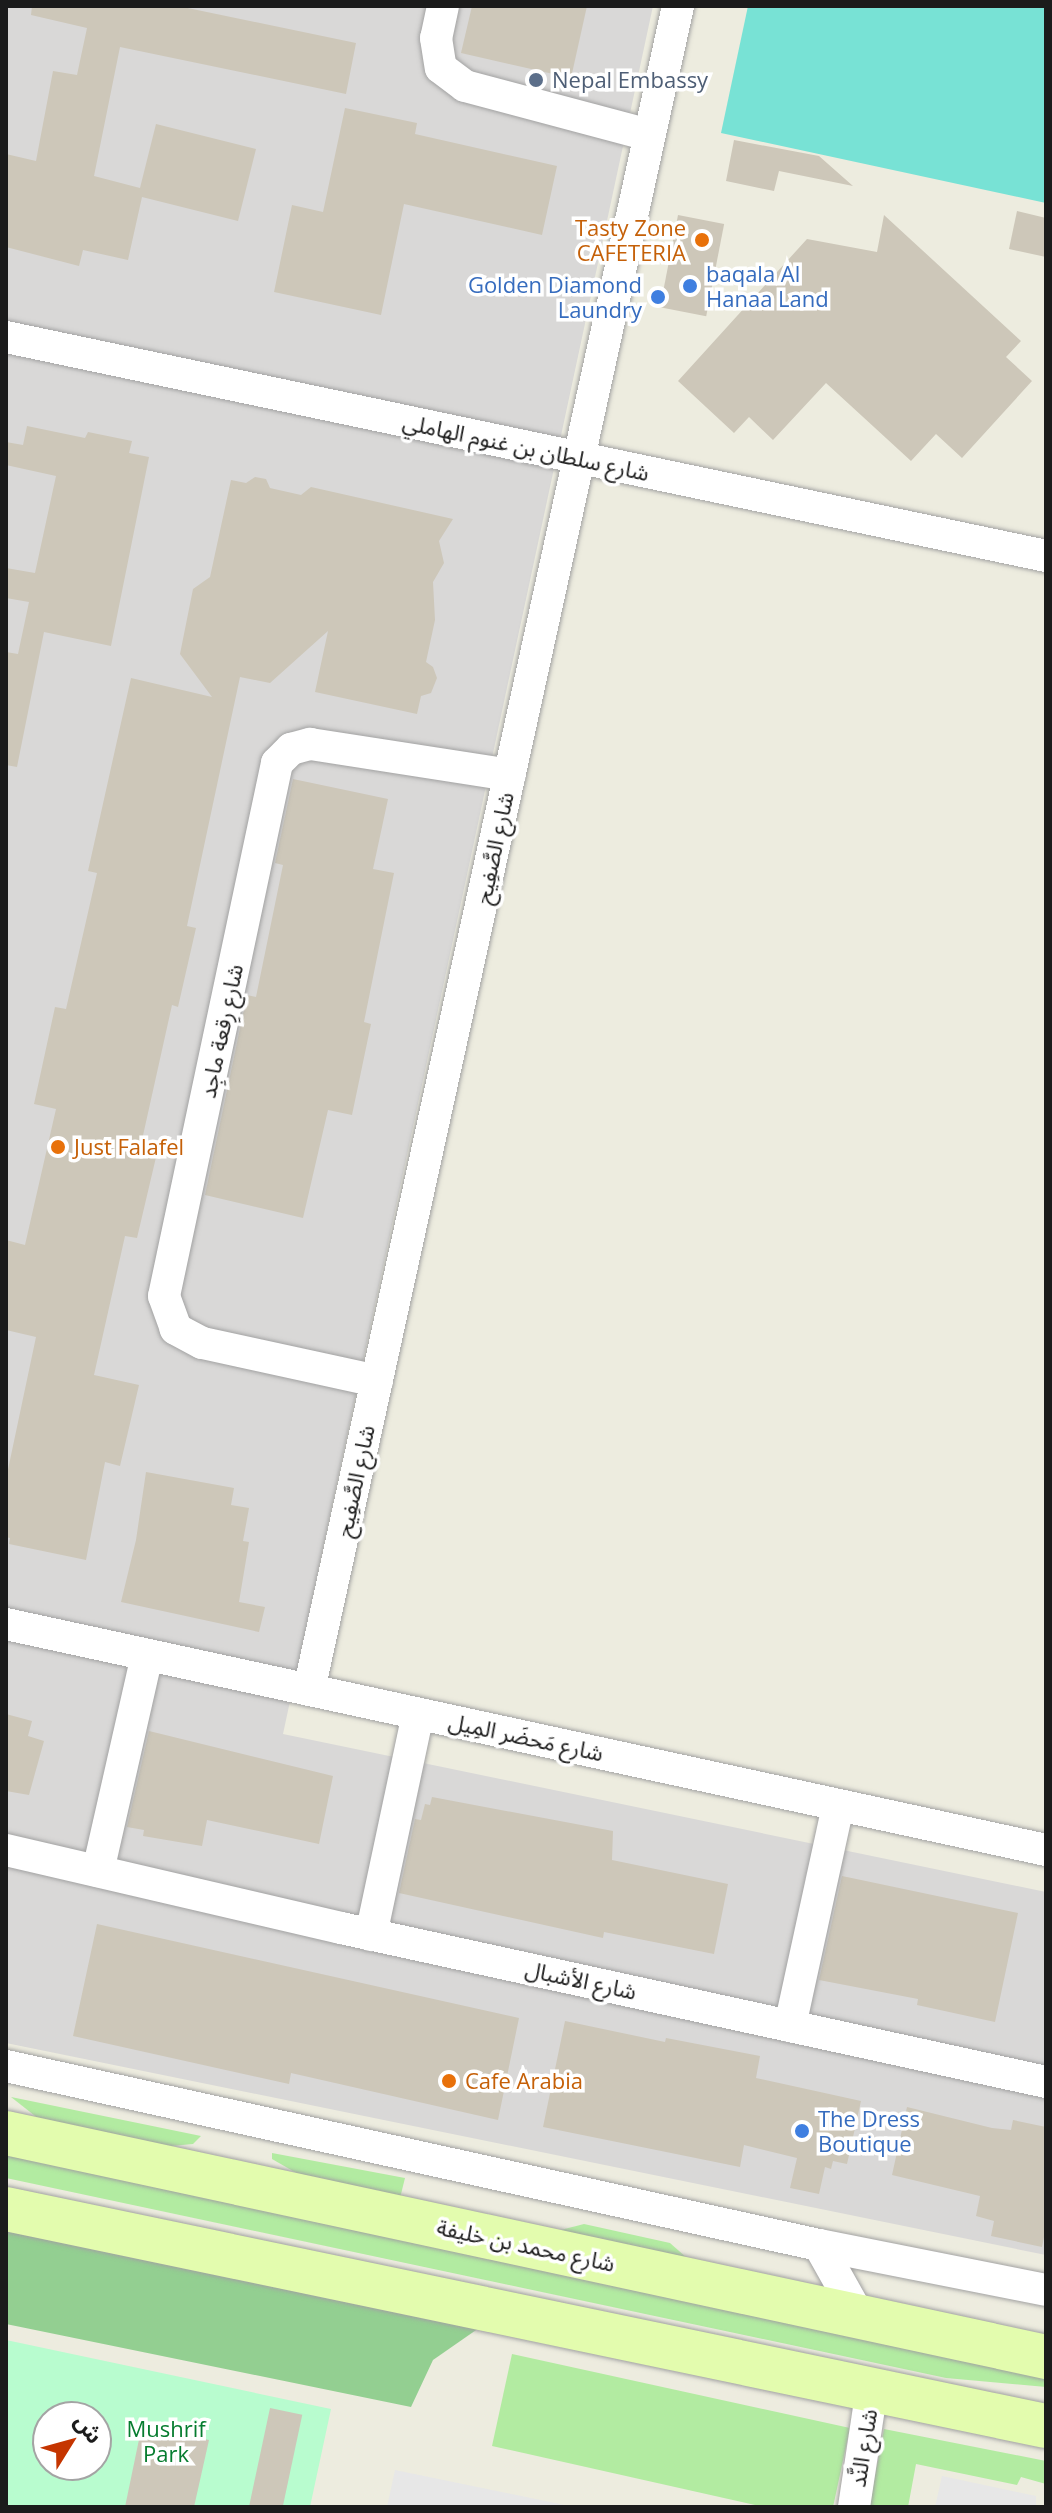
<!DOCTYPE html>
<html>
<head>
<meta charset="utf-8">
<style>
  body { margin:0 }
  #map { position:relative; width:1052px; height:2513px; overflow:hidden; background:#edecdf; font-family:"Open Sans","Noto Sans Arabic",sans-serif }
  div>[style] { position:absolute }
  [style*='--x'] { left:calc(var(--x)*1px); top:calc(var(--y)*1px); width:calc(var(--w)*1px); rotate:calc(var(--a)*1deg) }
  .residential>* { inset:0; background:#d9d8d7 }
  .grass>* { inset:0; background:#b2eba1 }
  .forest>* { inset:0; background:#93cf91 }
  .park>* { inset:0; background:#b8fccf }
  .pitch>* { inset:0; background:#78e2d5 }
  .parking>* { inset:0; background:#e7e7e7 }
  .building>* { inset:0; background:#cdc7b9; transform-origin:0 0 }
  .roads { filter:drop-shadow(0 0 2px #a2a2a2) drop-shadow(0 0 2px #a2a2a2) }
  .minor>* { height:32px; margin:-16px; padding:0 16px; transform-origin:16px; border-radius:16px; background:#fff }
  .secondary>* { height:44px; margin:-22px; padding:0 22px; transform-origin:22px; border-radius:22px; background:#e3fcae }
  .dots>* { width:22px; height:22px; translate:-50% -50%; box-sizing:border-box; border:4px solid #fff; border-radius:50% }
  span { translate:-50% -50%; white-space:nowrap; text-align:center; line-height:1.15; -webkit-text-stroke:7px #fff; paint-order:stroke }
  .service-label { font-size:22px; color:#4e5e75 }
  .left { translate:0 -50%; text-align:left }
  .food-label { font-size:22px; color:#c56008 }
  .right { translate:-100% -50%; text-align:right }
  .shop-label { font-size:22px; color:#366cbe }
  .street-label { font-size:22px; color:#1b1b1b }
  .park-label { font-size:22px; color:#067c2f }
  .frame { position:absolute; inset:0; border:8px solid #1b1b1b; pointer-events:none }
  .north { position:absolute; left:32px; top:2401px; width:80px; height:80px; box-sizing:border-box; background:#fff; border:2px solid #a4a4a4; border-radius:50%; rotate:53deg; font-size:22px; font-weight:700; line-height:32px; text-align:center; color:#1b1b1b }
  .north::after { content:''; display:block; margin:auto; width:28px; height:36px; background:#c53500; clip-path:polygon(50% 0,100% 100%,50% 72%,0 100%) }
</style>
</head>
<body>
<div id="map">
  <div class="residential">
    <i style="clip-path:polygon(6px 6px,653px 6px,283px 1734px,1046px 1892px,1046px 2255px,6px 2043px)"></i>
  </div>
  <div class="grass">
    <i style="clip-path:polygon(11px 2097px,201px 2136px,193px 2144px,149px 2148px,44px 2123px)"></i>
    <i style="clip-path:polygon(272px 2153px,405px 2178px,400px 2198px,312px 2182px,272px 2159px)"></i>
    <i style="clip-path:polygon(6px 2154px,1046px 2369px,1046px 2387px,946px 2378px,6px 2178px)"></i>
    <i style="clip-path:polygon(584px 2224px,670px 2243px,696px 2266px,549px 2233px)"></i>
    <i style="clip-path:polygon(512px 2354px,850px 2428px,833px 2507px,764px 2507px,492px 2446px)"></i>
    <i style="clip-path:polygon(884px 2429px,1046px 2461px,1046px 2484px,1021px 2477px,1017px 2485px,916px 2464px,908px 2507px,869px 2507px)"></i>
  </div>
  <div class="forest">
    <i style="clip-path:polygon(6px 2228px,479px 2328px,433px 2360px,411px 2407px,6px 2324px)"></i>
  </div>
  <div class="park">
    <i style="clip-path:polygon(evenodd,6px 2340px,331px 2409px,310px 2507px,6px 2507px,6px 2340px,48px 2417px,96px 2417px,96px 2465px,48px 2465px,48px 2417px)"></i>
  </div>
  <div class="pitch">
    <i style="clip-path:polygon(748px 6px,1046px 6px,1046px 203px,721px 133px)"></i>
  </div>
  <div class="parking">
    <i style="clip-path:polygon(395px 2470px,574px 2507px,387px 2507px)"></i>
    <i style="clip-path:polygon(942px 2476px,1036px 2496px,1036px 2507px,935px 2507px)"></i>
  </div>
  <div class="building">
    <i style="clip-path:polygon(32px 6px,178px 6px,356px 43px,346px 94px,120px 47px,94px 176px,140px 188px,156px 124px,256px 149px,238px 221px,142px 197px,128px 260px,83px 250px,79px 266px,6px 247px,6px 154px,36px 161px,53px 71px,77px 75px,87px 28px,31px 15px)"></i>
    <i style="clip-path:polygon(472px 6px,587px 6px,571px 78px,461px 53px)"></i>
    <i style="clip-path:polygon(345px 108px,417px 123px,415px 134px,557px 166px,542px 235px,404px 204px,381px 315px,274px 292px,292px 205px,323px 212px)"></i>
    <i style="clip-path:polygon(734px 140px,819px 156px,853px 186px,779px 171px,774px 191px,726px 181px)"></i>
    <i style="clip-path:polygon(1017px 211px,1046px 218px,1046px 257px,1009px 249px)"></i>
    <i style="left:678px;top:215px;width:47px;height:94px;rotate:11deg"></i>
    <i style="clip-path:polygon(884px 215px,1021px 341px,1006px 357px,1032px 381px,962px 458px,936px 434px,911px 461px,826px 383px,773px 440px,749px 417px,734px 433px,678px 381px,807px 239px,877px 252px)"></i>
    <i style="clip-path:polygon(27px 426px,85px 438px,88px 432px,132px 441px,129px 453px,149px 457px,111px 646px,44px 632px,17px 767px,6px 765px,6px 652px,18px 654px,29px 602px,6px 598px,6px 568px,35px 573px,56px 476px,6px 465px,6px 442px,23px 445px)"></i>
    <i style="clip-path:polygon(255px 477px,266px 479px,270px 488px,301px 495px,311px 487px,453px 519px,439px 541px,444px 563px,433px 582px,435px 620px,426px 662px,433px 667px,437px 678px,431px 693px,421px 696px,417px 714px,315px 692px,328px 631px,270px 683px,240px 677px,187px 926px,196px 928px,178px 1007px,172px 1005px,140px 1149px,157px 1153px,137px 1238px,125px 1236px,94px 1375px,139px 1385px,120px 1466px,105px 1462px,86px 1560px,9px 1544px,10px 1538px,6px 1537px,6px 1479px,36px 1337px,6px 1330px,6px 1240px,25px 1245px,56px 1109px,34px 1104px,55px 1007px,66px 1009px,97px 873px,88px 871px,131px 678px,212px 697px,180px 654px,193px 589px,210px 577px,231px 480px,246px 483px)"></i>
    <i style="clip-path:polygon(293px 779px,388px 799px,373px 869px,394px 873px,364px 1022px,371px 1024px,352px 1115px,328px 1110px,303px 1218px,205px 1195px,247px 995px,256px 997px,283px 865px,275px 863px)"></i>
    <i style="clip-path:polygon(146px 1472px,234px 1488px,231px 1505px,249px 1508px,243px 1541px,249px 1542px,239px 1602px,265px 1607px,259px 1632px,121px 1602px,136px 1540px)"></i>
    <i style="clip-path:polygon(6px 1714px,32px 1721px,28px 1736px,44px 1741px,29px 1795px,6px 1791px)"></i>
    <i style="clip-path:polygon(149px 1731px,333px 1776px,319px 1844px,207px 1820px,202px 1846px,143px 1836px,144px 1830px,127px 1827px)"></i>
    <i style="clip-path:polygon(432px 1797px,613px 1831px,612px 1860px,728px 1884px,714px 1954px,604px 1932px,603px 1938px,399px 1893px,415px 1819px,421px 1820px,425px 1804px,430px 1805px)"></i>
    <i style="clip-path:polygon(842px 1876px,1018px 1913px,995px 2022px,917px 2005px,918px 1999px,819px 1980px)"></i>
    <i style="clip-path:polygon(97px 1924px,519px 2018px,498px 2120px,291px 2073px,289px 2084px,73px 2036px)"></i>
    <i style="clip-path:polygon(565px 2021px,665px 2042px,666px 2038px,760px 2056px,756px 2078px,861px 2101px,847px 2164px,833px 2161px,831px 2169px,825px 2167px,819px 2194px,790px 2188px,797px 2158px,744px 2145px,740px 2167px,543px 2127px)"></i>
    <i style="clip-path:polygon(907px 2107px,992px 2128px,1011px 2130px,1013px 2120px,1046px 2127px,1046px 2227px,1042px 2247px,991px 2236px,994px 2221px,976px 2216px,980px 2196px,892px 2175px)"></i>
    <i style="left:270px;top:2408px;width:33px;height:101px;rotate:12deg"></i>
    <i style="clip-path:polygon(142px 2425px,209px 2440px,194px 2507px,125px 2507px)"></i>
  </div>
  <div class="roads">
    <div class="minor">
      <i style="--x:443;--y:6;--w:33;--a:102"></i>
      <i style="--x:436;--y:38;--w:30;--a:81"></i>
      <i style="--x:441;--y:68;--w:30;--a:37"></i>
      <i style="--x:465;--y:86;--w:190;--a:14.9"></i>
      <i style="--x:6;--y:337;--w:1063;--a:11.89"></i>
      <i style="--x:377;--y:1381;--w:179;--a:-167.7"></i>
      <i style="--x:202;--y:1343;--w:30;--a:-152"></i>
      <i style="--x:176;--y:1329;--w:35;--a:-110"></i>
      <i style="--x:164;--y:1296;--w:545;--a:-78.03"></i>
      <i style="--x:277;--y:763;--w:20;--a:-45"></i>
      <i style="--x:291;--y:749;--w:20;--a:-15"></i>
      <i style="--x:310;--y:744;--w:202;--a:8.8"></i>
      <i style="--x:6;--y:1624;--w:1064;--a:12.26"></i>
      <i style="--x:309;--y:1690;--w:1724;--a:-77.64"></i>
      <i style="--x:6;--y:1850;--w:344;--a:13.1"></i>
      <i style="--x:341;--y:1928;--w:722;--a:12.32"></i>
      <i style="--x:98;--y:1871;--w:221;--a:-77.2"></i>
      <i style="--x:371;--y:1935;--w:226;--a:-78"></i>
      <i style="--x:790;--y:2026;--w:226;--a:-77.7"></i>
      <i style="--x:6;--y:2066;--w:832;--a:12.42"></i>
      <i style="--x:819;--y:2245;--w:231;--a:11.2"></i>
      <i style="--x:819;--y:2245;--w:84;--a:60.7"></i>
      <i style="--x:854;--y:2507;--w:120;--a:-81.4"></i>
    </div>
    <div class="secondary">
      <i style="--x:6;--y:2133;--w:1064;--a:12.15"></i>
      <i style="--x:6;--y:2209;--w:1062;--a:11.79"></i>
    </div>
  </div>
  <div class="dots">
    <i style="left:536px;top:80px;background:#5c6f8a"></i>
    <i style="left:702px;top:240px;background:#e8710a"></i>
    <i style="left:690px;top:286px;background:#3f7fe0"></i>
    <i style="left:658px;top:297px;background:#3f7fe0"></i>
    <i style="left:58px;top:1147px;background:#e8710a"></i>
    <i style="left:449px;top:2081px;background:#e8710a"></i>
    <i style="left:802px;top:2131px;background:#3f7fe0"></i>
  </div>
  <div class="service-label">
    <span class="left" style="left:552px;top:80px">Nepal Embassy</span>
  </div>
  <div class="food-label">
    <span class="right" style="left:686px;top:240px">Tasty Zone<br>CAFETERIA</span>
    <span class="left" style="left:74px;top:1147px">Just Falafel</span>
    <span class="left" style="left:465px;top:2081px">Cafe Arabia</span>
  </div>
  <div class="shop-label">
    <span class="left" style="left:706px;top:286px">baqala Al<br>Hanaa Land</span>
    <span class="right" style="left:642px;top:297px">Golden Diamond<br>Laundry</span>
    <span class="left" style="left:818px;top:2131px">The Dress<br>Boutique</span>
  </div>
  <div class="street-label">
    <span style="left:526px;top:447px;rotate:12deg">شارع سلطان بن غنوم الهاملي</span>
    <span style="left:494px;top:848px;rotate:-78deg">شارع الصَّفِيح</span>
    <span style="left:221px;top:1031px;rotate:-78deg">شارع رِقعة ماجِد</span>
    <span style="left:355px;top:1481px;rotate:-78deg">شارع الصَّفِيح</span>
    <span style="left:526px;top:1737px;rotate:12deg">شارع مَحضَر المِيل</span>
    <span style="left:581px;top:1980px;rotate:12deg">شارع الأشبال</span>
    <span style="left:526px;top:2245px;rotate:12deg">شارع محمد بن خليفة</span>
    <span style="left:863px;top:2448px;rotate:-81deg">شارع النَّد</span>
  </div>
  <div class="park-label">
    <span style="left:166px;top:2441px">Mushrif<br>Park</span>
  </div>
  <div class="frame"></div>
  <div class="north">ش</div>
</div>
</body>
</html>
